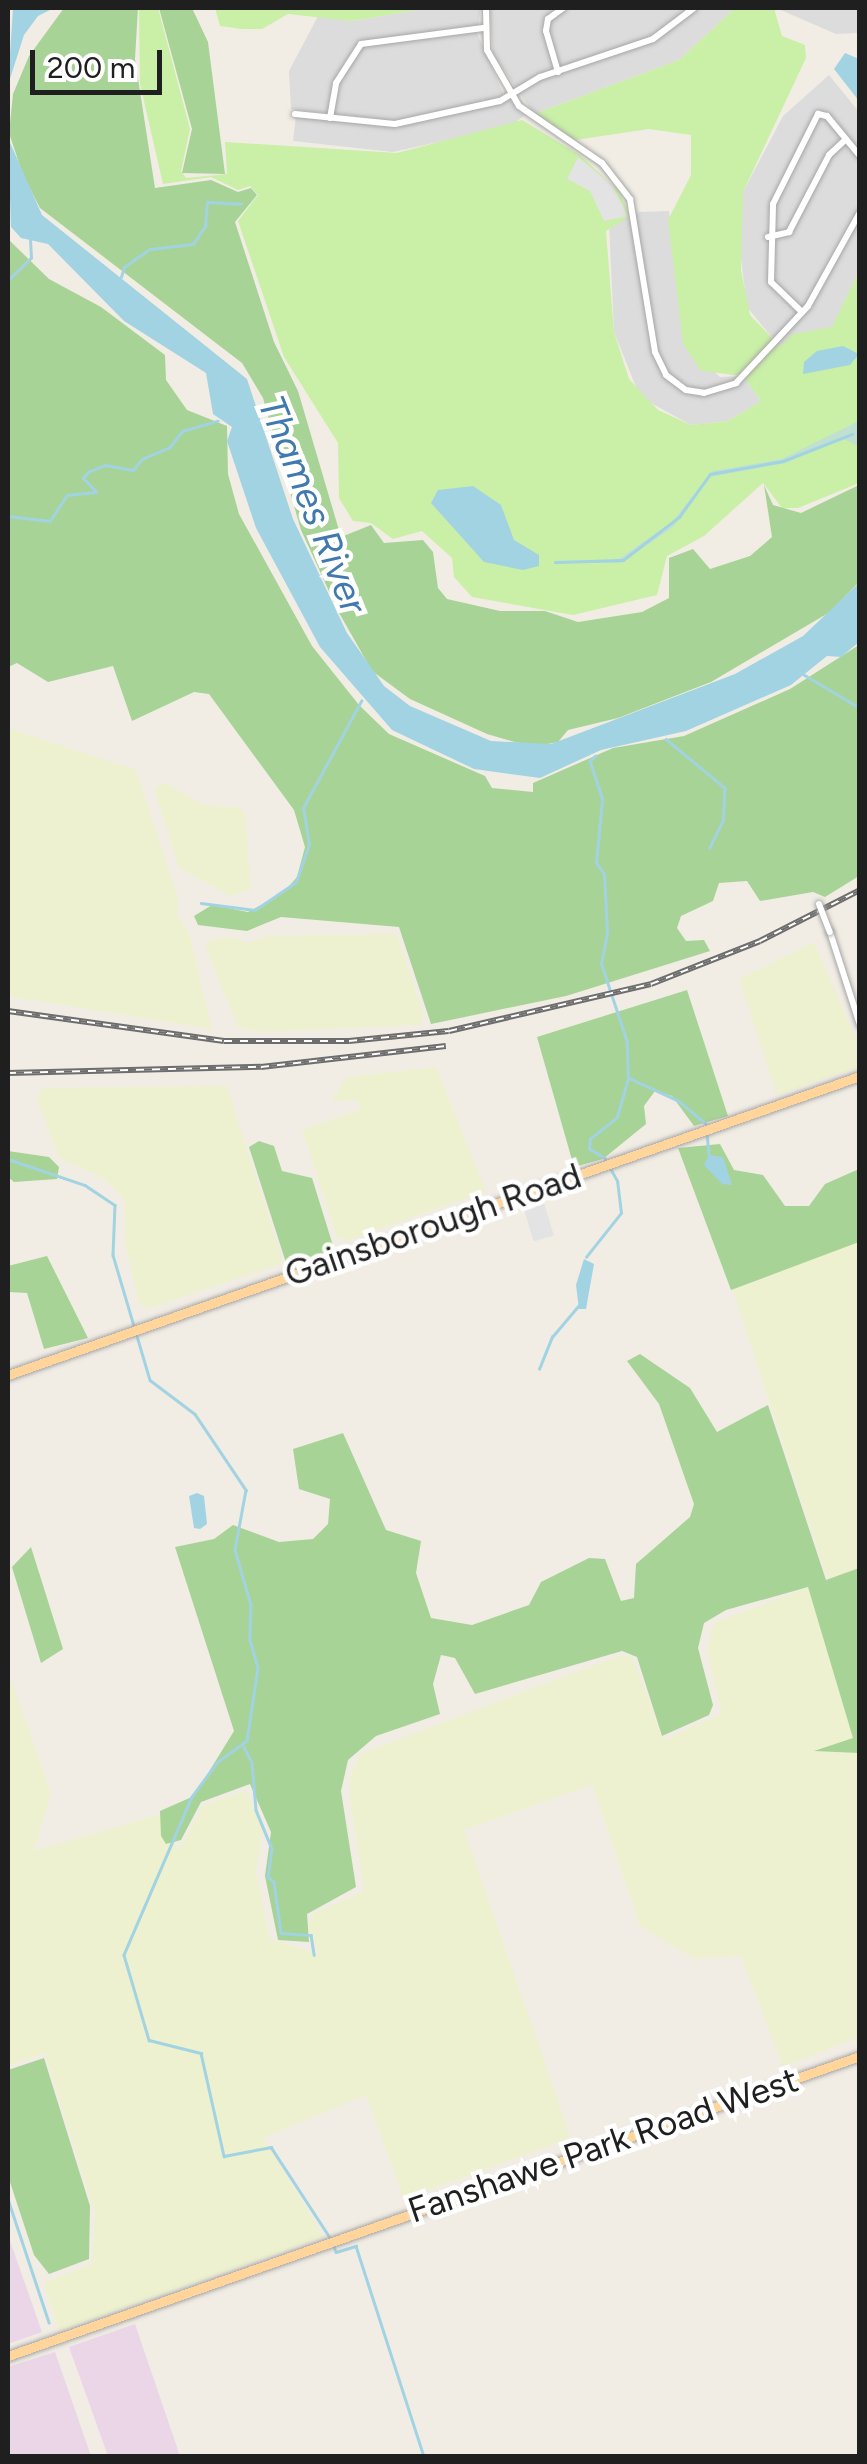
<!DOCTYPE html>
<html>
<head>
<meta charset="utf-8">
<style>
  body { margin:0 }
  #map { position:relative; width:867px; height:2464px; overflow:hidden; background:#f1ede5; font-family:Figtree,sans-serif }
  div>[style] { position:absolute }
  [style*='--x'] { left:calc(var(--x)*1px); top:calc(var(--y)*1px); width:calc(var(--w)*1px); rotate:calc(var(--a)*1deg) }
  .residential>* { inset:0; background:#dddcdc }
  .industrial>* { inset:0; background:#ead6e6 }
  .farmland>* { inset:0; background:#eef1cf }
  .grass>* { inset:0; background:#caefa7 }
  .forest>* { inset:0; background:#a8d396 }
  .wetland>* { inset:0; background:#c0e0d2 }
  .parking>* { inset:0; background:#e3e3e3; transform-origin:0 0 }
  .water>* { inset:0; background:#a2d3e2 }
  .stream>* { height:2.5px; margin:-1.25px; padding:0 1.25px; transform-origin:1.25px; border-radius:1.25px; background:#a2d3e2 }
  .roads { filter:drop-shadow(0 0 2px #a6a6a6) drop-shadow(0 0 2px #a6a6a6) }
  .minor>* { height:6px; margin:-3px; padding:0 3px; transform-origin:3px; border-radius:3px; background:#fff }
  .major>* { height:9px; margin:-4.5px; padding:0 4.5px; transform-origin:4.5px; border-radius:4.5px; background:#ffd59b }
  .rail>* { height:6px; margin-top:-3px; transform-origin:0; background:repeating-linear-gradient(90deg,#fff 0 8px,#6d6d6d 0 16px); box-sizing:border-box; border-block:2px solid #6d6d6d }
  .bridges { filter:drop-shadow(0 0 2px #a6a6a6) drop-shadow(0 0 2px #a6a6a6) }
  .minor-bridge>* { height:6px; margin:-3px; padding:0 3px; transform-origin:3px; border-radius:3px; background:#fff }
  span { translate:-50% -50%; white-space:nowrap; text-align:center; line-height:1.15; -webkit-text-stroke:9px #fff; paint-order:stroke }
  .street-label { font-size:35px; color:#1f1f1f }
  .water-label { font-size:38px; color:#4078b0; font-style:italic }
  .frame { position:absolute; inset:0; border:10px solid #1f1f1f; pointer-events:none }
  .scale { position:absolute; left:30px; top:50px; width:132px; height:45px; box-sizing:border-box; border:5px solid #1f1f1f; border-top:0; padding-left:12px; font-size:30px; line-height:35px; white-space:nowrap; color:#1f1f1f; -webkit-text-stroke:8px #fff; paint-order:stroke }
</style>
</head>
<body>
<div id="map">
  <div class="residential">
    <i style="clip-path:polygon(429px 8px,481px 8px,477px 33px,504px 96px,394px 121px,291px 109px,289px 71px,318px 16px,352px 21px)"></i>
    <i style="clip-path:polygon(490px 8px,735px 8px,679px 60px,534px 114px,493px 54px)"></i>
    <i style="clip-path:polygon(776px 8px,859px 8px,859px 33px,836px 34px)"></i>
    <i style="clip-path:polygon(829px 75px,860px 113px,859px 271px,832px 328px,779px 346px,747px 307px,739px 243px,743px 192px,783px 116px)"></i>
    <i style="clip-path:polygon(509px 100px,525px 115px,511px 126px,393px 152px,293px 141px,296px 116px,390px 127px)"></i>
    <i style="clip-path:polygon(669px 211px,684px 344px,720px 377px,743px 376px,761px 401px,728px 421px,691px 425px,640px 397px,614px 332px,609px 224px,639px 212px)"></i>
  </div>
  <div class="industrial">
    <i style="clip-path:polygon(8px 2235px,42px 2332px,8px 2344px)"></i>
    <i style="clip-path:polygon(135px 2324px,180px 2456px,108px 2456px,69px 2347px)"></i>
    <i style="clip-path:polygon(55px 2352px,91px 2456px,8px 2456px,8px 2367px)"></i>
  </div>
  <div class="farmland">
    <i style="clip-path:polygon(8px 728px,136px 770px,178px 898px,178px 917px,189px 932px,212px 1029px,8px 996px)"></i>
    <i style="clip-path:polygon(165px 783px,206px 806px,238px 807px,245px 814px,251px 890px,230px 896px,179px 868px,154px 789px)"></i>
    <i style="clip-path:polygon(397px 934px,424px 1016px,419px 1025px,260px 1032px,238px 1027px,206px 948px,209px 940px,232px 937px,247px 943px,268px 936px)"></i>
    <i style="clip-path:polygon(814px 942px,859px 1046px,859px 1067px,777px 1095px,739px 979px)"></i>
    <i style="clip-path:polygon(436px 1067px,486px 1191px,346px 1241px,337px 1237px,302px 1130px,361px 1109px,357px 1100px,331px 1101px,347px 1077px)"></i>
    <i style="clip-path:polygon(227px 1086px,283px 1263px,147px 1309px,139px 1303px,125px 1243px,125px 1200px,106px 1180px,58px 1157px,37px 1099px,43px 1088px)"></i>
    <i style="clip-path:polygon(859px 1239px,859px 2037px,783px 2067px,741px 1956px,695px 1959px,640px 1926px,592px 1785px,464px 1830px,571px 2138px,404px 2199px,366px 2095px,263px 2138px,324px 2237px,59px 2331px,43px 2283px,92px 2264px,95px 2212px,45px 2053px,8px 2066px,8px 1670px,51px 1794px,34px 1851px,165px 1813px,170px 1842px,181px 1848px,203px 1806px,246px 1790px,263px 1831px,256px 1872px,270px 1939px,319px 1954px,308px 1927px,314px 1913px,364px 1891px,351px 1806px,350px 1776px,360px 1754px,621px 1655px,632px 1656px,663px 1740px,722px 1714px,707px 1649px,714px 1623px,828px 1580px,731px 1285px)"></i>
  </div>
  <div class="grass">
    <i style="clip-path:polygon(139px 8px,158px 8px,190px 129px,181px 171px,186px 178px,227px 174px,225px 142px,397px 153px,522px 120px,580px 155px,619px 191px,630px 216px,606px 231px,614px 332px,629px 379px,658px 410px,691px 425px,728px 421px,761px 401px,743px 376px,701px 371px,683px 344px,668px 220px,691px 175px,691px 135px,649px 129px,575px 140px,534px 114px,679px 60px,735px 8px,774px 8px,782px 36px,805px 45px,806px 58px,743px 192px,741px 270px,750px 315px,780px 346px,792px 334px,832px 327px,859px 271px,859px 483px,798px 508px,782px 508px,763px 483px,704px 536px,667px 556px,657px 595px,573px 615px,472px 597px,454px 577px,452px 558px,422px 531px,393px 539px,371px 523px,353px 521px,339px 498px,338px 443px,284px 357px,238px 221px,258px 195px,250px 186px,238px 190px,211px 177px,163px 184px,140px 84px)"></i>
    <i style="clip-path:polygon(215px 8px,429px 8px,352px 21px,288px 14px,262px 29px,242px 29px,220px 26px)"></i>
  </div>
  <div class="forest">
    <i style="clip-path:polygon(64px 8px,138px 8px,135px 59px,155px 188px,211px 180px,238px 192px,251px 188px,257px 195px,235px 222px,274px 342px,298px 391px,341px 537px,371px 525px,384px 543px,423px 540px,433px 552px,438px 588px,447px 599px,500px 611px,545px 611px,578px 622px,642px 612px,669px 598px,669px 558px,693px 549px,710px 569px,750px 556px,772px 537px,764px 485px,773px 505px,801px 513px,859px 485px,859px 582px,830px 612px,711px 682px,618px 718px,568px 730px,558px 742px,532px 747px,487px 734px,410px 699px,372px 671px,338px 611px,301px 530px,263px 398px,242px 363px,40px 208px,23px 175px,9px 133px,13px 94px,29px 56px)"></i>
    <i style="clip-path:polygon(159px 8px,192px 8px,208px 42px,225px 174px,182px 173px,192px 129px)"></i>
    <i style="clip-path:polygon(8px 239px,49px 279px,101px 307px,165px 355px,166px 380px,187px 410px,227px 426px,228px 474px,239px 514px,312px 646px,359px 705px,389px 734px,485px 776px,492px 788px,533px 792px,533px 783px,613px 748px,684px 736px,790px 689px,859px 645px,859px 876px,825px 897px,813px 892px,760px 901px,747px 881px,719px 883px,713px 901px,681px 916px,677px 928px,686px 941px,704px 940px,710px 951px,566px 996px,431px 1024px,399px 927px,281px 917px,247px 931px,198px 925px,194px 916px,212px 905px,248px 912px,283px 893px,297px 877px,305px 847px,294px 810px,209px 694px,194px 692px,132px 721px,113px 666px,48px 682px,17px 663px,8px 667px)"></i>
    <i style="clip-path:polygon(687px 990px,728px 1116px,694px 1126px,672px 1096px,655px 1091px,644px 1106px,646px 1124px,603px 1159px,574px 1167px,537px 1037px)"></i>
    <i style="clip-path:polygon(259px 1141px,274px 1146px,282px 1171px,312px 1178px,335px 1252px,288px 1269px,249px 1147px)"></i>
    <i style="clip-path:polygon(720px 1144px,734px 1170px,763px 1175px,785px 1206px,809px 1206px,825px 1184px,859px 1169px,859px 1242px,731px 1290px,678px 1148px)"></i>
    <i style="clip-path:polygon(8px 1151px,49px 1157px,59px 1167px,57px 1179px,14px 1182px,8px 1177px)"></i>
    <i style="clip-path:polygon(47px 1256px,88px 1338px,44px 1349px,27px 1293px,8px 1292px,8px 1266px)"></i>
    <i style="clip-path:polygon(640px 1354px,690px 1388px,717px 1432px,768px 1405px,826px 1580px,859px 1568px,859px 1753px,814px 1751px,853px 1738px,808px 1587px,726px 1610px,704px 1623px,698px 1648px,713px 1705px,709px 1715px,662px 1736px,637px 1657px,622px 1651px,475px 1694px,455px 1658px,441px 1655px,433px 1684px,440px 1714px,376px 1736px,348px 1760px,341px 1791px,356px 1887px,307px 1914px,309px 1942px,278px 1940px,265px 1876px,271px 1832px,250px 1784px,201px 1802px,181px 1840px,166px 1844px,161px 1836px,160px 1811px,194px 1796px,234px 1731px,175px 1547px,214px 1539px,233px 1525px,279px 1542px,313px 1539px,328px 1524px,330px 1499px,299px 1489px,293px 1449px,343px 1433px,386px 1530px,421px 1541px,416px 1573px,431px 1618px,472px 1625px,529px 1605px,541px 1582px,589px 1558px,605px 1559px,621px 1601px,634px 1598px,636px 1564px,690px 1517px,694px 1504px,659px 1404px,627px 1361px)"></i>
    <i style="clip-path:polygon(31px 1547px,63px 1649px,41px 1663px,12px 1567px)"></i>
    <i style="clip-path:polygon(44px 2058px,90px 2206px,89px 2259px,49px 2274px,34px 2255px,8px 2176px,8px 2070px)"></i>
  </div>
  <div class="wetland">
    <i style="clip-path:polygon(859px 421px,859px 447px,842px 438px,785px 463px,710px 477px,673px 527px,621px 563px,553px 563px,619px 559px,672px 522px,713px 471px,782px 459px)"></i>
  </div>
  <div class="parking">
    <i style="clip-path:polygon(578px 157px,612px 185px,628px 216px,604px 221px,590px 191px,567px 179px)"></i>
    <i style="left:543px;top:1200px;width:37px;height:21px;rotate:73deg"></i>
  </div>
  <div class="water">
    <i style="clip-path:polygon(13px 8px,54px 8px,38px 16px,24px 35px,8px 85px)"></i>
    <i style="clip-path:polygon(845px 53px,859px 59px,859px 101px,834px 69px)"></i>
    <i style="clip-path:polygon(8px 138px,42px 215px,247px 379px,293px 519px,347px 633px,384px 686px,410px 706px,491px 741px,551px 744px,735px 674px,803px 636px,859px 583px,859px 642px,841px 657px,827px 656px,791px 685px,686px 731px,601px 750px,540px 778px,474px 769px,392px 730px,320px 647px,256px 528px,227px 441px,232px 427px,213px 414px,206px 373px,124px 321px,48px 244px,21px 238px,11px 227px)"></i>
    <i style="clip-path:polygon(843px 346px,859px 354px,850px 365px,803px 374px,804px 362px,817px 351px)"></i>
    <i style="clip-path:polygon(473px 486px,501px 505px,514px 540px,539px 555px,539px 566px,523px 570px,484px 562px,431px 503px,438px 490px)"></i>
    <i style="clip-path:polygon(709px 1155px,723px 1157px,732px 1185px,722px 1184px,704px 1165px)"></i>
    <i style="clip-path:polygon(584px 1259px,594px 1264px,586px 1309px,579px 1309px,576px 1285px)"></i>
    <i style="clip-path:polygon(197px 1493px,204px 1496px,207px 1524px,200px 1529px,194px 1528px,189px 1496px)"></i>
  </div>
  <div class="stream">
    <i style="--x:121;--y:277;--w:10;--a:-73"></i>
    <i style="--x:124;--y:267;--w:32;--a:-35"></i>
    <i style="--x:150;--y:249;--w:43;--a:-6.6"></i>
    <i style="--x:193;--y:244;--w:22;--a:-56"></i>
    <i style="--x:205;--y:226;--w:24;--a:-85"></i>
    <i style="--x:207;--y:202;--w:34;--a:3"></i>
    <i style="--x:8;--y:280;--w:32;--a:-44"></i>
    <i style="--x:31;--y:258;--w:18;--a:-93"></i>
    <i style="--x:8;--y:516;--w:42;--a:6.8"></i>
    <i style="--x:50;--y:521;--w:31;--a:-57"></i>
    <i style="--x:67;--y:495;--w:29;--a:-6"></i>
    <i style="--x:96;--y:492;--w:19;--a:-133"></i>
    <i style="--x:83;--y:478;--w:8;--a:-50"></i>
    <i style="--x:88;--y:472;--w:18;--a:-22"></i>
    <i style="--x:105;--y:465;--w:28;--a:10"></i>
    <i style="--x:133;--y:470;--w:14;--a:-51"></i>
    <i style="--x:142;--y:459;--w:30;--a:-23"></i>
    <i style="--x:170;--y:447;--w:20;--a:-53"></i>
    <i style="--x:182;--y:431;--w:37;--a:-16"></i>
    <i style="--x:555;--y:562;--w:68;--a:-1.7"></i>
    <i style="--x:623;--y:560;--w:71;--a:-37.5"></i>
    <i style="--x:679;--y:517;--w:53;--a:-54.2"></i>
    <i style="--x:710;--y:474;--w:74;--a:-10.1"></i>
    <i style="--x:783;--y:461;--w:74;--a:-21.4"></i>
    <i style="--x:803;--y:674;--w:66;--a:30.8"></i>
    <i style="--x:666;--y:739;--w:77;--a:39.7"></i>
    <i style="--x:725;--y:788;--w:33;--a:93"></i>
    <i style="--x:723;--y:821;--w:30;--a:116"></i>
    <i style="--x:201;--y:903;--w:54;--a:7.4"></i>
    <i style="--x:255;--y:910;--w:50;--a:-34.3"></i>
    <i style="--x:296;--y:882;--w:39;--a:-71"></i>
    <i style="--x:309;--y:845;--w:37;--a:-99"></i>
    <i style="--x:303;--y:808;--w:122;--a:-61.5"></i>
    <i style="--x:629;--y:1078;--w:55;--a:24.7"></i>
    <i style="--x:679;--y:1101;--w:35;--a:40"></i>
    <i style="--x:707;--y:1132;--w:23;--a:85"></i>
    <i style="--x:8;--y:1159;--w:81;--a:18.7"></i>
    <i style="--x:85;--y:1185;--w:36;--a:34"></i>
    <i style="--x:115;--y:1205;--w:50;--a:92.3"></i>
    <i style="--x:113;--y:1255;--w:130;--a:73.5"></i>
    <i style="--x:150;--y:1380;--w:56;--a:37.1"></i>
    <i style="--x:195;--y:1414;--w:92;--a:56.1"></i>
    <i style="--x:246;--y:1490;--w:61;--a:100.4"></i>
    <i style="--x:235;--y:1550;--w:57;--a:73.8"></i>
    <i style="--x:251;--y:1605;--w:35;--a:92"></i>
    <i style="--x:250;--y:1640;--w:29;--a:74"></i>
    <i style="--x:258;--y:1668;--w:74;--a:98.6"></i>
    <i style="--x:247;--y:1741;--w:37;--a:144"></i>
    <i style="--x:217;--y:1763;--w:42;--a:126.3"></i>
    <i style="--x:192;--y:1797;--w:172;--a:113.3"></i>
    <i style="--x:124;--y:1955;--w:89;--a:73.6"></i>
    <i style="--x:149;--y:2040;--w:54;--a:14"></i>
    <i style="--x:201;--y:2053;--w:106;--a:77.4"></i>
    <i style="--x:224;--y:2156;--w:48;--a:-10.8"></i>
    <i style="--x:271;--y:2147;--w:110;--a:56.9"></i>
    <i style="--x:586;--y:1257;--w:56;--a:-51.5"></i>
    <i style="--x:621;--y:1213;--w:32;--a:-97"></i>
    <i style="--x:617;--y:1181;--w:26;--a:-119"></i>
    <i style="--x:604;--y:1158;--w:17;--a:-149"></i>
    <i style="--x:589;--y:1149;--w:10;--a:-84"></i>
    <i style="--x:590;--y:1139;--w:35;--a:-39"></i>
    <i style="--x:617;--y:1117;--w:41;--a:-74.2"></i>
    <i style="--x:628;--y:1078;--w:36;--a:-92"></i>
    <i style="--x:627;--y:1042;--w:82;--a:-108.4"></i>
    <i style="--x:601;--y:964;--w:33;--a:-79"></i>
    <i style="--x:607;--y:932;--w:58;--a:-93"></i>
    <i style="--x:604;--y:874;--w:14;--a:-126"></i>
    <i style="--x:596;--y:863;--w:64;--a:-84.6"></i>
    <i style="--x:602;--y:799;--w:40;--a:-108"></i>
    <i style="--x:590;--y:761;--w:7;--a:-45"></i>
    <i style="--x:539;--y:1369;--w:35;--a:-68"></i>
    <i style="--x:552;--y:1337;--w:42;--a:-49.8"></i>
    <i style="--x:244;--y:1747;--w:18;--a:63"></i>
    <i style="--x:252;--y:1763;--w:47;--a:85.1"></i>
    <i style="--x:256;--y:1810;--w:42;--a:67.7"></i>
    <i style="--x:272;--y:1849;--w:28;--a:98"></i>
    <i style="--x:268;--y:1877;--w:8;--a:40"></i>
    <i style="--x:274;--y:1882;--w:51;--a:82.2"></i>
    <i style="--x:281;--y:1933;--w:30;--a:4"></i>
    <i style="--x:311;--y:1935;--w:20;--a:81"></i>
    <i style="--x:8;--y:2199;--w:130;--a:71.6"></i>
    <i style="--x:334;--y:2246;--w:6;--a:72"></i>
    <i style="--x:336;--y:2252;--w:21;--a:-17"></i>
    <i style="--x:356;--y:2246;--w:221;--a:72.1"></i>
  </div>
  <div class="roads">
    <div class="minor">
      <i style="--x:486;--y:8;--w:42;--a:88.6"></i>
      <i style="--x:487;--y:50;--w:64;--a:60.3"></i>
      <i style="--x:519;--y:106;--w:101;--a:34.5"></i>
      <i style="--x:602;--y:163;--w:46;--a:52.1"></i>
      <i style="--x:630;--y:199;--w:155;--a:80.7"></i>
      <i style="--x:655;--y:352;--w:25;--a:64"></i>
      <i style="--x:666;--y:375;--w:25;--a:37"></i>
      <i style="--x:686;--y:390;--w:18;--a:9"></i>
      <i style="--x:704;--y:393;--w:34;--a:-17"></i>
      <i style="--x:736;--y:383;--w:105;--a:-46.9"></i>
      <i style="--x:808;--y:306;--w:107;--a:-61"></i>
      <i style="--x:558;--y:72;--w:43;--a:-106.3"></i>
      <i style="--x:546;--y:31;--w:12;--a:-81"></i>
      <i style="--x:548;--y:19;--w:19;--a:-36"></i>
      <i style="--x:295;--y:114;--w:100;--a:5.7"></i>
      <i style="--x:395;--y:124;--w:107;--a:-12.4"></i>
      <i style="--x:500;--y:101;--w:47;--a:-31"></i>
      <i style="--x:540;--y:77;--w:119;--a:-18.6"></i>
      <i style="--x:653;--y:39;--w:51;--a:-37.1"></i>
      <i style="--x:330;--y:118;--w:36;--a:-80"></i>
      <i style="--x:336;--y:83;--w:46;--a:-57.3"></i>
      <i style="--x:361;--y:44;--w:123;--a:-7.5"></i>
      <i style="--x:768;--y:237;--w:22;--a:-13"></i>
      <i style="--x:789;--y:232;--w:87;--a:-62.5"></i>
      <i style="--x:829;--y:155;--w:23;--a:-43"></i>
      <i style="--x:802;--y:312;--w:43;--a:-135.9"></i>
      <i style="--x:771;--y:282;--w:78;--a:-88.5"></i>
      <i style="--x:773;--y:204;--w:101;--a:-63.4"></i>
      <i style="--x:818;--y:114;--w:9;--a:13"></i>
      <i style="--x:827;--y:116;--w:52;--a:50.5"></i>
      <i style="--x:830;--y:932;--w:98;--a:72.1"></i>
    </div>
    <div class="major">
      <i style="--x:8;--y:1375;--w:903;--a:-19.34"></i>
      <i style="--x:8;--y:2356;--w:903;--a:-19.4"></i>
    </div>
  </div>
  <div class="rail">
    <i style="--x:8;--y:1011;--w:218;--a:7.9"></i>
    <i style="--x:224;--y:1041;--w:125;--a:0"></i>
    <i style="--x:349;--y:1041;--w:100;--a:-5.7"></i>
    <i style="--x:449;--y:1031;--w:207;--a:-13.1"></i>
    <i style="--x:651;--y:984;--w:117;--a:-21.5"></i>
    <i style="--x:760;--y:941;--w:112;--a:-27"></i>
    <i style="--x:8;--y:1073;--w:253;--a:-1.4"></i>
    <i style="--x:261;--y:1067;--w:186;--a:-6.5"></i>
  </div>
  <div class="bridges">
    <div class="minor-bridge">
      <i style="--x:819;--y:904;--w:30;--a:69"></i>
    </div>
  </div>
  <div class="street-label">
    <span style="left:433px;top:1225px;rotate:-19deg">Gainsborough Road</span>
    <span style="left:603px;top:2145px;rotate:-19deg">Fanshawe Park Road West</span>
  </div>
  <div class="water-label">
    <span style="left:312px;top:505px;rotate:68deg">Thames River</span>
  </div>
  <div class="frame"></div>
  <div class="scale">200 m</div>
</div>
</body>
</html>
